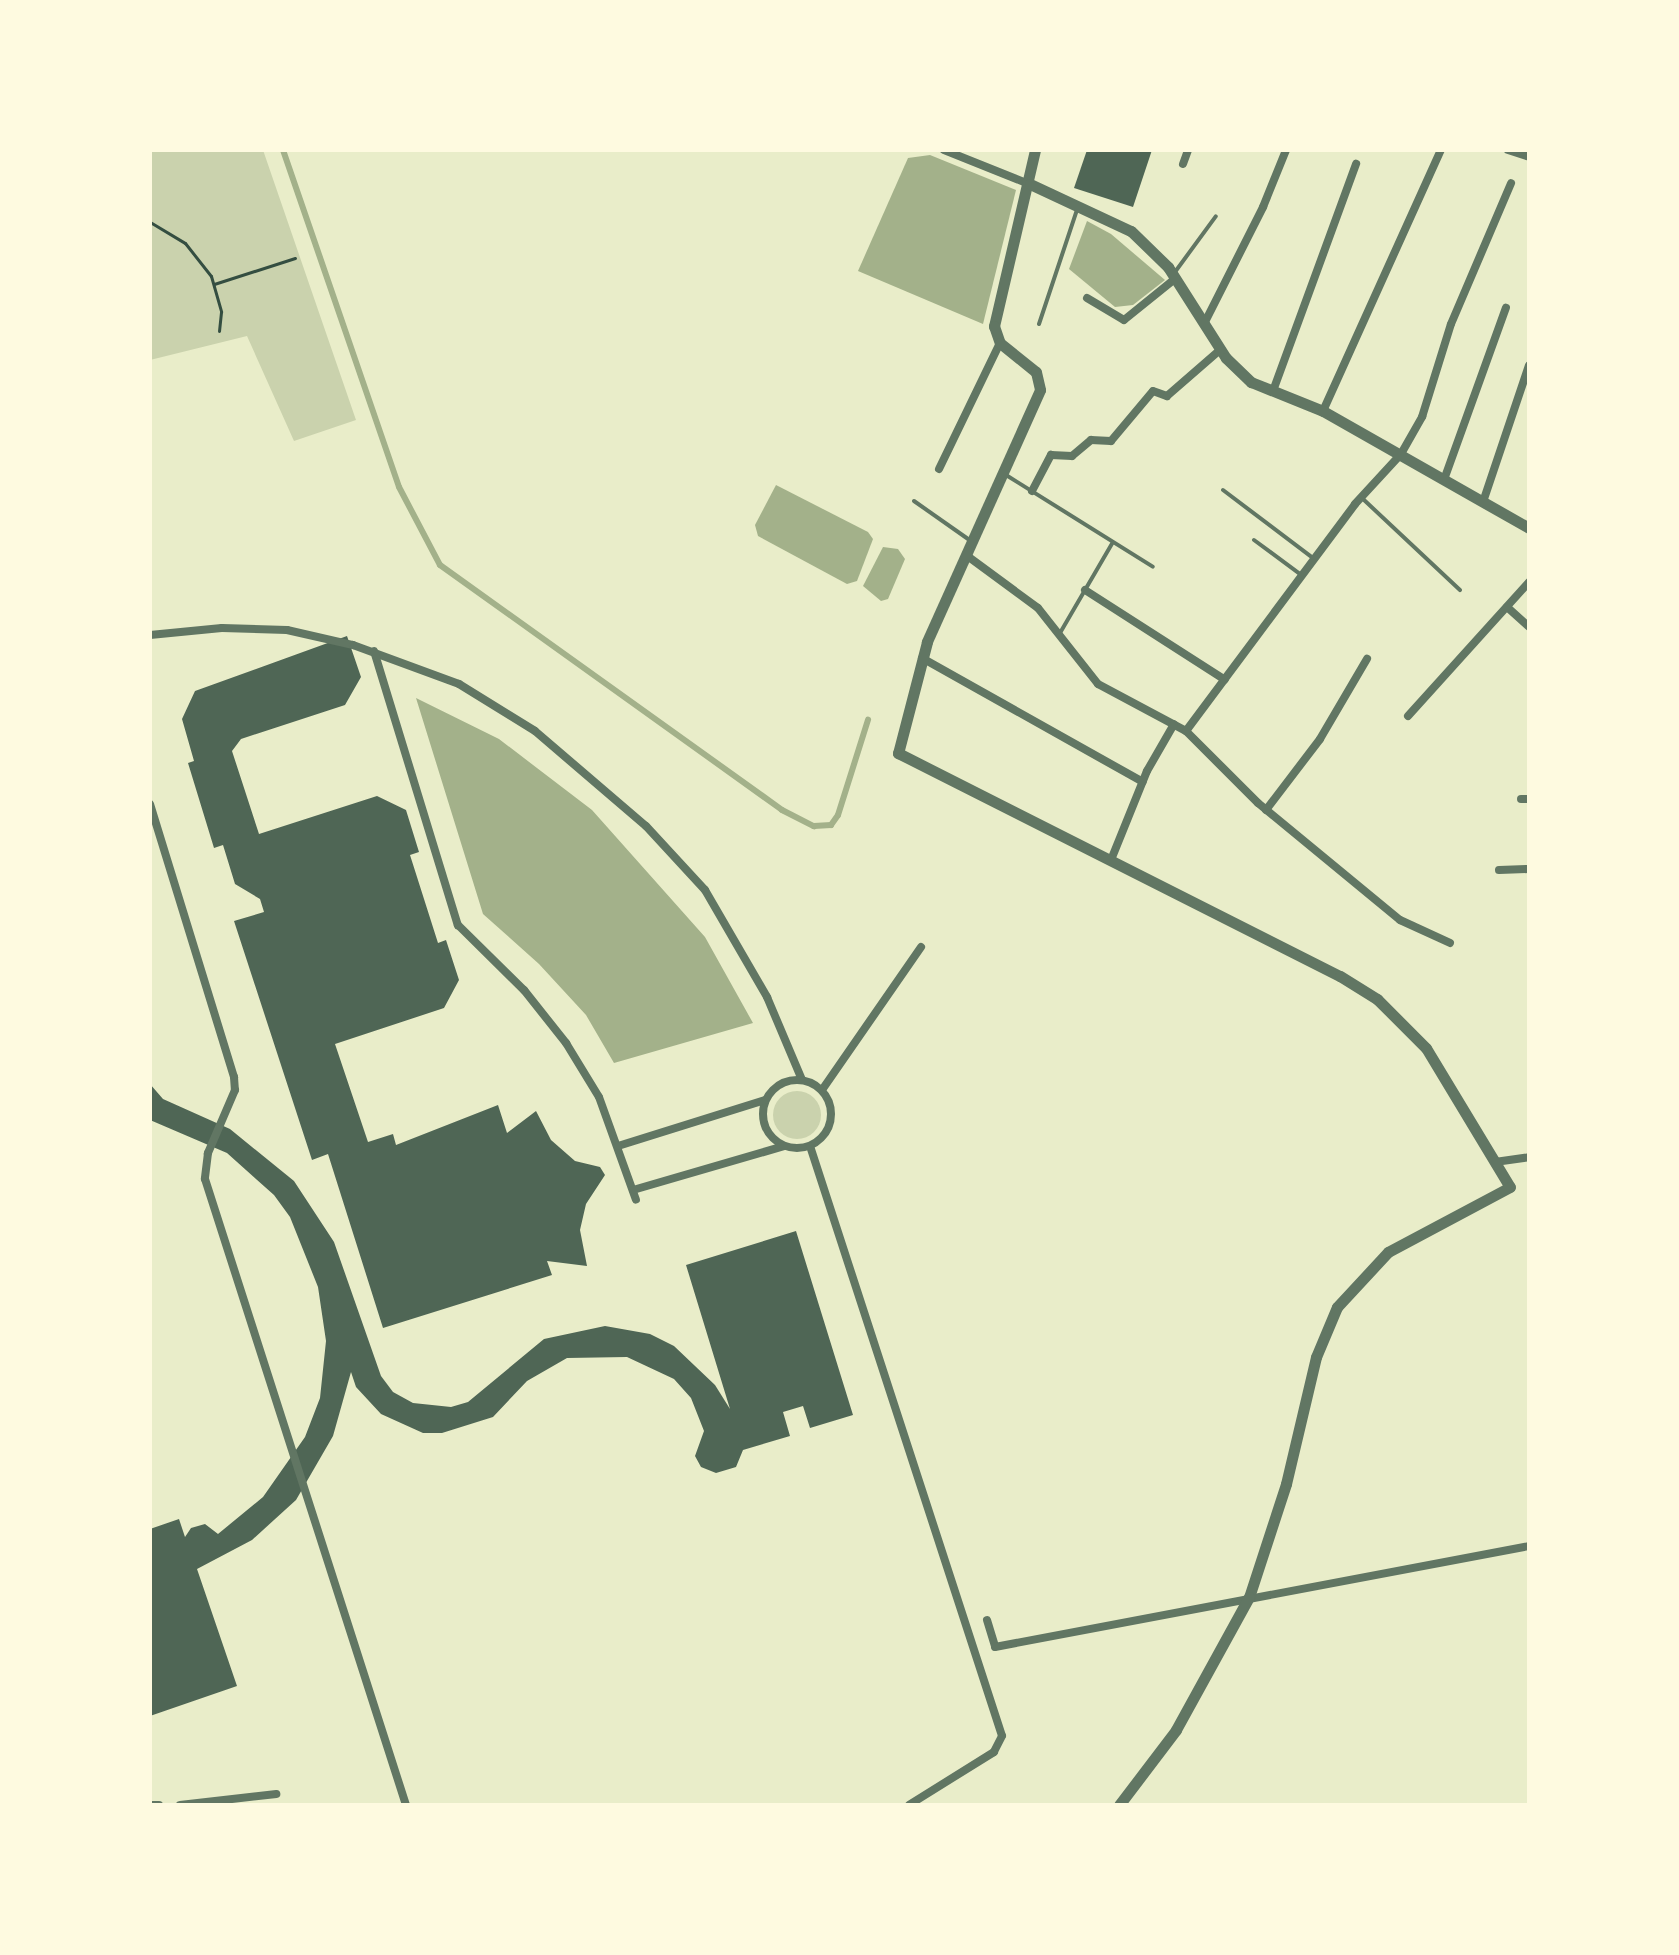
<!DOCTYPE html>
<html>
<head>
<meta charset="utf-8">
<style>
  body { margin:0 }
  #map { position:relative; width:1679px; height:1955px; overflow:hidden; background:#e9edc9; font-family:Bitter,serif }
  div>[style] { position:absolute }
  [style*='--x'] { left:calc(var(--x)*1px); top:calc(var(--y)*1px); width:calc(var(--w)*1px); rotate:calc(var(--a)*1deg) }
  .green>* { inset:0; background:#cad2ad }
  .round { border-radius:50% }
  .water>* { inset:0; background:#a3b18a }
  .stream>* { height:6px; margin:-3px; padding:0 3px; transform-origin:3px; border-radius:3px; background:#a3b18a }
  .building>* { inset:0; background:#4f6655 }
  .path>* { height:3px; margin:-1.5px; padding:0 1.5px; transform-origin:1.5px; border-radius:1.5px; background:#344e41 }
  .service>* { height:4px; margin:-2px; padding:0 2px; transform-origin:2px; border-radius:2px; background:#617663 }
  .minor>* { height:8px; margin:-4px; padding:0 4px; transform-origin:4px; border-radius:4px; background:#617663 }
  .minor>.ring { margin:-4px; padding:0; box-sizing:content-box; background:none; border:8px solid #617663; border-radius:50% }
  .tertiary>* { height:11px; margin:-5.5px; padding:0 5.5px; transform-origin:5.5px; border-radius:5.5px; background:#617663 }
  span { translate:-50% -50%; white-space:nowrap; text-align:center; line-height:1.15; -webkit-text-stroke:8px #fefae0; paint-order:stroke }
  .frame { position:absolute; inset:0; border:152px solid #fefae0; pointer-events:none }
</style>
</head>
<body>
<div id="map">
  <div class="green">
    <i style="clip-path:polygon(150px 150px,263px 150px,356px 420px,294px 441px,247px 336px,150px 360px)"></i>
    <i class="round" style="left:773px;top:1091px;width:48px;height:48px"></i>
  </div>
  <div class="water">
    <i style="clip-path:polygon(930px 155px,1016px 190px,983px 324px,858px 271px,908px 158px)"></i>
    <i style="clip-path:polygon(1087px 221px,1111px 234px,1165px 280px,1133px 305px,1115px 307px,1069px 269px)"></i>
    <i style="clip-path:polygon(776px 485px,868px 532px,873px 539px,857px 581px,847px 584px,758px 536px,755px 525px)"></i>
    <i style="clip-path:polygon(883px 547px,898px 549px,905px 559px,888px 599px,881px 601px,863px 586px)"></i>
    <i style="clip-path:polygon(416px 698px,499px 739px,592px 810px,705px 937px,753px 1023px,614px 1063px,586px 1015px,539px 964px,483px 914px)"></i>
  </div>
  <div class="stream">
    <i style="--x:283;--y:150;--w:356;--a:71"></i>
    <i style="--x:399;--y:487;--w:88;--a:62.3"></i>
    <i style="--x:440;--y:565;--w:421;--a:35.6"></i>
    <i style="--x:782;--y:810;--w:36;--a:27"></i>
    <i style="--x:814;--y:826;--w:17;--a:-3"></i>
    <i style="--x:831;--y:825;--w:12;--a:-55"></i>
    <i style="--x:838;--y:815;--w:100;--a:-72.5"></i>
  </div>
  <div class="building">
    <i style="clip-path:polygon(1087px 150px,1152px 150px,1133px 207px,1074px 188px)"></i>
    <i style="clip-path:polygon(347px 636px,361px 677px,345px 705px,241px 739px,232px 751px,259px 834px,377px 796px,406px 810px,419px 852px,410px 855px,438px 943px,446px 940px,459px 980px,444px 1008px,335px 1044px,368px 1142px,393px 1134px,396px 1145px,498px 1105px,507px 1133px,536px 1111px,551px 1140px,575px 1161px,600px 1167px,605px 1175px,586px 1204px,580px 1230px,587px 1266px,547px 1261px,552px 1275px,383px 1328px,328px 1154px,312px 1160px,234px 921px,264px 912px,260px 899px,235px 884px,223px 845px,214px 848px,188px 763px,194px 761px,182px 719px,195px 691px)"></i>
    <i style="clip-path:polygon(150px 1084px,163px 1099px,230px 1129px,294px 1181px,334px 1242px,381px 1376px,393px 1392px,413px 1403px,451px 1407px,468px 1402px,544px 1339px,605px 1326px,650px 1334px,674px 1346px,715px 1385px,730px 1409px,686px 1265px,796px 1231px,853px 1415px,810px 1428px,803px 1406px,783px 1412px,790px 1436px,743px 1450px,736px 1467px,716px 1473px,701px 1467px,695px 1456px,704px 1431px,691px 1398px,674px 1379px,627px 1357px,567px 1358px,527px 1381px,493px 1417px,442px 1433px,423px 1433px,381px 1414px,356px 1387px,351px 1372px,333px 1436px,296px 1500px,252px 1540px,197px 1569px,237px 1686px,150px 1716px,150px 1529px,179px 1519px,185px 1537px,191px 1528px,205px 1524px,218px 1534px,263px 1497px,305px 1437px,320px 1398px,326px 1341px,318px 1287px,290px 1217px,274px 1195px,227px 1153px,150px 1120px)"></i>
  </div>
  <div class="path">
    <i style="--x:150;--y:222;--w:41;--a:31"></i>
    <i style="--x:185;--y:243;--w:42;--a:51.8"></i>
    <i style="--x:211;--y:276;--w:37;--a:74"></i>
    <i style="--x:221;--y:312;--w:19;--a:96"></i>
    <i style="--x:214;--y:284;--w:85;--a:-17.8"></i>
  </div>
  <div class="service">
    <i style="--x:1175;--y:272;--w:69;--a:-53.8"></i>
    <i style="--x:1039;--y:324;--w:120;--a:-71.6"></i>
    <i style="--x:1006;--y:475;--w:173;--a:32"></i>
    <i style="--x:1223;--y:490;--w:113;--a:37.1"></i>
    <i style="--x:1363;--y:499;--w:133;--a:43.2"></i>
    <i style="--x:914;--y:501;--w:70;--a:35.1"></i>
    <i style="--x:1254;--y:540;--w:57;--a:36.5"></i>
    <i style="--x:1060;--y:633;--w:105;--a:-59.8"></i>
  </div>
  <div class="minor">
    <i style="--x:944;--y:150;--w:92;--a:21.8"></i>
    <i style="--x:1508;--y:150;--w:22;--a:18"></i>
    <i style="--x:1183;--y:164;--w:15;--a:-70"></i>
    <i style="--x:1087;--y:298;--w:43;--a:30.7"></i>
    <i style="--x:1124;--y:320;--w:67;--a:-38.9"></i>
    <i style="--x:1205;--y:322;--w:129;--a:-63.2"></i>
    <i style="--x:1263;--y:207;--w:61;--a:-68"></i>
    <i style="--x:1273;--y:391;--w:242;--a:-69.9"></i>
    <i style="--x:1323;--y:411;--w:286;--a:-65.7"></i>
    <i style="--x:939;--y:469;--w:140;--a:-64.2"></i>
    <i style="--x:1445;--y:477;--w:180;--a:-70.2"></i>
    <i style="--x:1032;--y:491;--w:41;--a:-62.2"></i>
    <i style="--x:1051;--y:455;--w:21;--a:3"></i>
    <i style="--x:1072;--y:456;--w:25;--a:-40"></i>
    <i style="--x:1091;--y:440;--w:20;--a:3"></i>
    <i style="--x:1111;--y:441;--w:65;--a:-50"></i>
    <i style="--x:1153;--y:391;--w:15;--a:20"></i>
    <i style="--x:1167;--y:396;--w:72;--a:-41"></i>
    <i style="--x:1484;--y:499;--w:141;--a:-71.4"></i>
    <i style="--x:966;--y:555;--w:89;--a:36.4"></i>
    <i style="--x:1038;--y:608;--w:97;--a:51.7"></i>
    <i style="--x:1098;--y:684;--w:100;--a:28.1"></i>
    <i style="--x:1186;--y:731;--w:102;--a:45"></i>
    <i style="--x:1258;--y:803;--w:184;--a:39.5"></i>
    <i style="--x:1400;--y:920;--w:55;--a:24.7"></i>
    <i style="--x:1085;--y:590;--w:166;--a:32.7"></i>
    <i style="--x:1507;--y:607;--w:30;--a:42"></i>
    <i style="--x:150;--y:635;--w:72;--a:-5.6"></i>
    <i style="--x:222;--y:628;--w:65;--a:1.8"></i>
    <i style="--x:287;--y:630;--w:68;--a:12.8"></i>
    <i style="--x:353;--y:645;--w:113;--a:20.2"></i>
    <i style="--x:459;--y:684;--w:89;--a:31.7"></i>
    <i style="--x:535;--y:731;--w:146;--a:40.6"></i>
    <i style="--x:646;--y:826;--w:87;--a:47.3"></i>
    <i style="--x:705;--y:890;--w:124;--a:59.9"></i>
    <i style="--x:767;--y:997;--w:90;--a:67.1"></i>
    <i style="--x:374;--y:651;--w:287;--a:73"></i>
    <i style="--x:458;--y:925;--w:93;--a:44.6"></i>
    <i style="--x:524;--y:990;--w:68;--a:51.6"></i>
    <i style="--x:566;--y:1043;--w:63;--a:58.6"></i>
    <i style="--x:599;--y:1097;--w:109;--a:70.2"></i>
    <i style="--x:922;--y:658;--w:253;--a:29.3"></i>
    <i style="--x:1408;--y:716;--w:181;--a:-47.9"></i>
    <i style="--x:1186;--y:731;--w:283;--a:-53.3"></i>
    <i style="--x:1355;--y:504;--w:68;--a:-47.4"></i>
    <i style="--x:1401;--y:454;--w:43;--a:-60.4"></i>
    <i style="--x:1422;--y:417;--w:97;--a:-72.7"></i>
    <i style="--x:1451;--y:324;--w:153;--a:-66.9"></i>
    <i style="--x:1521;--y:799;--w:8;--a:0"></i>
    <i style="--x:150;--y:804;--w:286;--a:72.9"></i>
    <i style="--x:234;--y:1077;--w:13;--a:86"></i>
    <i style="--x:235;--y:1090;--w:69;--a:113.2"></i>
    <i style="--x:208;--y:1153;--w:26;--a:97"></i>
    <i style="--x:205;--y:1179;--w:657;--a:72.2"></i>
    <i style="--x:1266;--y:810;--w:89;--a:-52.7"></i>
    <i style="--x:1320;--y:739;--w:93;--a:-59.6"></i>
    <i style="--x:1111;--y:860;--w:96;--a:-68"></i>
    <i style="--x:1147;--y:771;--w:54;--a:-60.1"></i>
    <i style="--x:1499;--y:870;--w:30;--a:-2"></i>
    <i class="ring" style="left:763px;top:1080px;width:60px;height:60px"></i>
    <i style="--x:822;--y:1090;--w:174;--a:-55.3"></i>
    <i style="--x:618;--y:1146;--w:154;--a:-17.4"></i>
    <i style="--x:810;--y:1146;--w:620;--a:71.97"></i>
    <i style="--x:1002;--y:1736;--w:18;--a:117"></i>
    <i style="--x:994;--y:1752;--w:100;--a:148.1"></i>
    <i style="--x:1495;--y:1162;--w:34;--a:-8"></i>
    <i style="--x:633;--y:1190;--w:157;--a:-16.2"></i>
    <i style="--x:987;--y:1620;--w:28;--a:73"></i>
    <i style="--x:995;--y:1647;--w:543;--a:-10.71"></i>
    <i style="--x:150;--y:1805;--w:9;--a:0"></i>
    <i style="--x:180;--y:1805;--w:97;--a:-6.5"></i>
  </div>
  <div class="tertiary">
    <i style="--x:1035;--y:150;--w:181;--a:103.1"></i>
    <i style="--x:994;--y:326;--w:18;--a:71"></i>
    <i style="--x:1000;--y:343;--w:46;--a:38.9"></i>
    <i style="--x:1036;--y:372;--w:18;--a:77"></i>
    <i style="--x:1040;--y:390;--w:276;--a:114.2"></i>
    <i style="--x:927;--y:642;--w:115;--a:104.6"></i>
    <i style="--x:898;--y:753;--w:495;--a:26.8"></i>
    <i style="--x:1340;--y:976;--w:44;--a:31.9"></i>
    <i style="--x:1377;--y:999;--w:69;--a:45"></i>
    <i style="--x:1426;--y:1048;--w:162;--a:58.9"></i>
    <i style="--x:1510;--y:1187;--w:138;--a:152"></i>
    <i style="--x:1388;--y:1252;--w:75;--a:132.8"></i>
    <i style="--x:1337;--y:1307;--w:54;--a:112.8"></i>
    <i style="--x:1316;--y:1357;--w:130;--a:103.3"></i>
    <i style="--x:1286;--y:1484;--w:119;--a:108.1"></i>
    <i style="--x:1249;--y:1597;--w:152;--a:118.8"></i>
    <i style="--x:1176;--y:1730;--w:94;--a:127.2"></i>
    <i style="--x:1030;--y:184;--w:111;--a:25"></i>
    <i style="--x:1131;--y:231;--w:52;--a:44.2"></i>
    <i style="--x:1168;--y:267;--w:108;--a:57.5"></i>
    <i style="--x:1226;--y:358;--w:35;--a:44"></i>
    <i style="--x:1251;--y:382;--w:78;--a:21.9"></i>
    <i style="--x:1323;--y:411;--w:237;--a:29.6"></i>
  </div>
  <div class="frame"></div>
</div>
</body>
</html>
